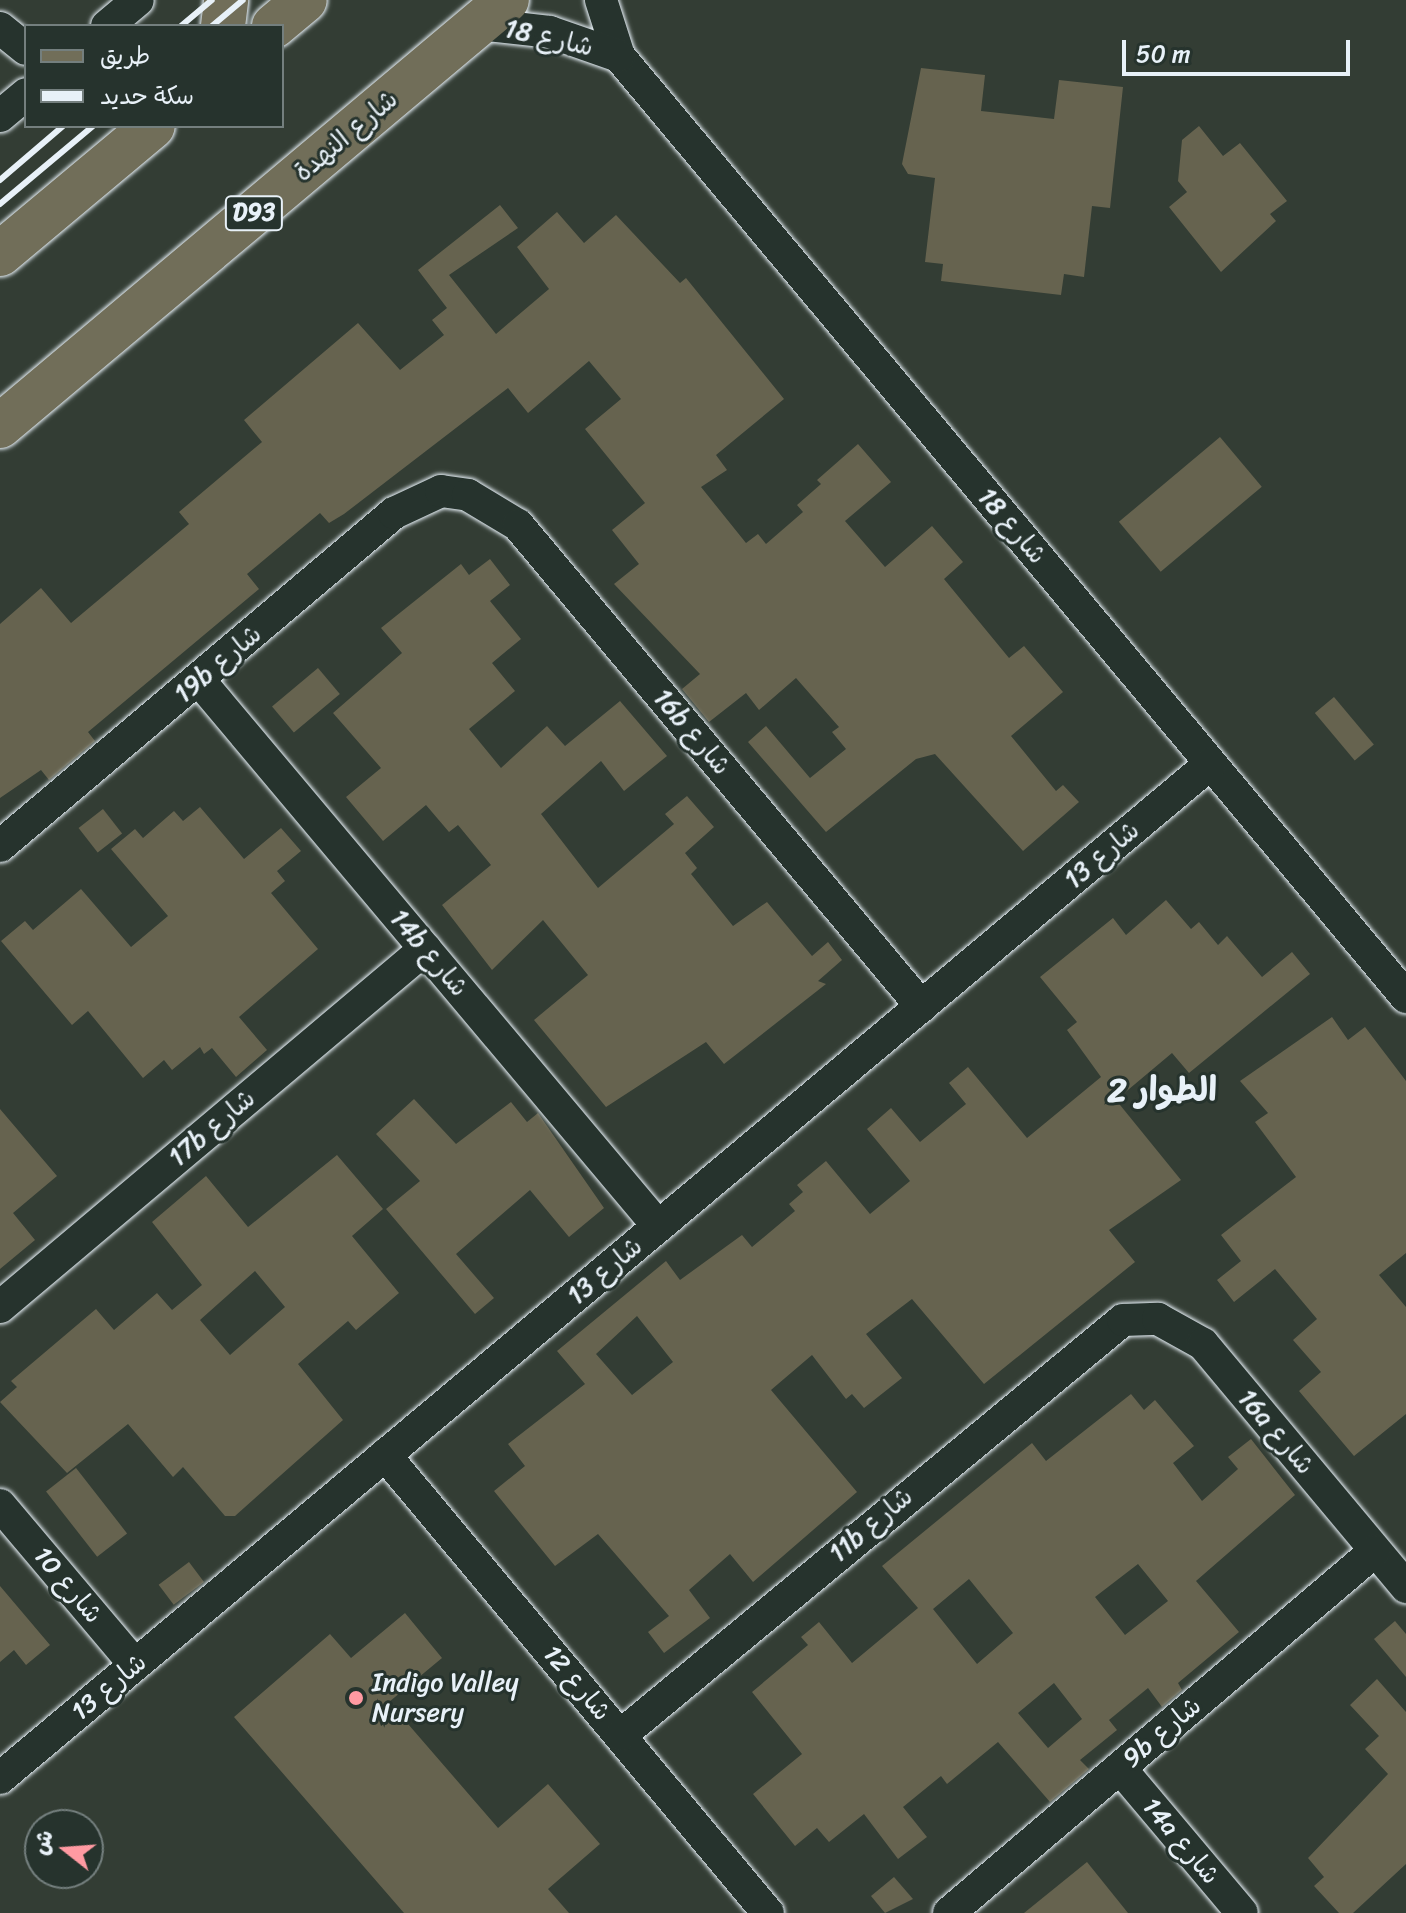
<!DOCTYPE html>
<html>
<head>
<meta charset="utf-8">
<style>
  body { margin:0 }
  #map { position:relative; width:1406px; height:1913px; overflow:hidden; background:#333d34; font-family:Sriracha,"Playpen Sans Arabic",sans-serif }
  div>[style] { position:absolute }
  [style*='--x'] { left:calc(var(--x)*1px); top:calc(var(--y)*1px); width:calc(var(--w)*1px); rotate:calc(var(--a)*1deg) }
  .building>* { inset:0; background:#66634f; transform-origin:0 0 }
  .roads { filter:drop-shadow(0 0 2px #e8f1f8) drop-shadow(0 0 2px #e8f1f8) }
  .street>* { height:32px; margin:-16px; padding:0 16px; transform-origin:16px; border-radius:16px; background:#26332d }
  .primary>* { height:44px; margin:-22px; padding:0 22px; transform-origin:22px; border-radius:22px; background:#716e59 }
  .rail>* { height:6px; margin:-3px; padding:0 3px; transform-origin:3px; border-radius:3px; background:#e8f1f8 }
  .dots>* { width:22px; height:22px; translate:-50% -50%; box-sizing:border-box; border:4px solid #26332d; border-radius:50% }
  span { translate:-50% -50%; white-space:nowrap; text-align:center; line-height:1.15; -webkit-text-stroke:6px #26332d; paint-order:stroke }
  .shield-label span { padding:2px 6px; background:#26332d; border:2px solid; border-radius:6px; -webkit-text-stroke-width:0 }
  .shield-label { font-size:24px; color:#e8f1f8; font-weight:700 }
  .street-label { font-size:26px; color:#e8f1f8 }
  .poi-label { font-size:26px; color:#e8f1f8 }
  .left { translate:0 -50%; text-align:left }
  .district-label { font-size:34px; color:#e8f1f8; font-weight:700 }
  .legend { position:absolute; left:24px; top:24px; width:260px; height:104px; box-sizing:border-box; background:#26332d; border:2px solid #747f7e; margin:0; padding:10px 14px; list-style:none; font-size:24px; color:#e8f1f8 }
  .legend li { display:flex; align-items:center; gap:16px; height:40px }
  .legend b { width:40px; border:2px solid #747f7e }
  .north { position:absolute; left:24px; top:1809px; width:80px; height:80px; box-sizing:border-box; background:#26332d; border:2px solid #747f7e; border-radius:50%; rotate:287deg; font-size:22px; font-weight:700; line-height:32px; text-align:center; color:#e8f1f8 }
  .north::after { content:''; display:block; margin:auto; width:28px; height:36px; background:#ff9aa2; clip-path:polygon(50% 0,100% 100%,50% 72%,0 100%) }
  .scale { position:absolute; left:1122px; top:40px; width:228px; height:36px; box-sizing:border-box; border:4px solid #e8f1f8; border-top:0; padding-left:10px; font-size:24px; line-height:28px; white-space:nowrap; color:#e8f1f8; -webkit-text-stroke:6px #26332d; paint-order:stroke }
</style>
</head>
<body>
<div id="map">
  <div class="building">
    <i style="clip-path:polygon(921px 68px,985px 75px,981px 111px,1054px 119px,1059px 80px,1123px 87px,1110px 208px,1092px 206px,1084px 277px,1064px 274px,1061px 295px,941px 281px,943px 264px,925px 262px,935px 178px,908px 174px,902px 164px)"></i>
    <i style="clip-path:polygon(1199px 126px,1223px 156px,1240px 143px,1287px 201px,1270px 214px,1276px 221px,1221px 272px,1169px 207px,1187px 192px,1178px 181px,1182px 140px)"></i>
    <i style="clip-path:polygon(500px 205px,518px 228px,449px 275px,496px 334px,549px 289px,517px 247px,557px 212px,584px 243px,616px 215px,680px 283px,686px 278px,784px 399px,716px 455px,727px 470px,701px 487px,746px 543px,758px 534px,766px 544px,803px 512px,797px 505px,821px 484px,817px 480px,858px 444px,891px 482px,845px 521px,885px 567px,932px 526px,963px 562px,944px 579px,1009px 658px,1024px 646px,1063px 692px,1011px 736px,1056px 791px,1063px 785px,1079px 802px,1023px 851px,935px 754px,916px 759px,826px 832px,748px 742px,766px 726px,810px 778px,846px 749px,832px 732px,839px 727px,796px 678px,759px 710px,746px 693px,709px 722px,682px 689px,700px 674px,614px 584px,639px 564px,612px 530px,645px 503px,585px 429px,621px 399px,589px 361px,528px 413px,508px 388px,344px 514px,329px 523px,320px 513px,247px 574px,259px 589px,88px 732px,95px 741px,49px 780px,41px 770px,0 798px,0 624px,41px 588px,71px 623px,189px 524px,179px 512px,262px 442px,244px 420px,358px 323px,400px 370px,444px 335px,432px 320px,447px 308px,418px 270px)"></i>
    <i style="left:1220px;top:437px;width:65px;height:132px;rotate:50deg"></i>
    <i style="clip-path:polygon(490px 559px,510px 585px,490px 601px,521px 639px,492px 663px,515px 691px,469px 729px,501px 768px,547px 726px,565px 746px,620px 701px,667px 756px,624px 791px,601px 761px,541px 814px,598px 888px,674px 824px,665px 814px,687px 796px,714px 827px,685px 853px,697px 868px,691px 874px,733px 926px,767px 902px,812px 956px,828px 942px,842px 960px,818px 981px,826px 984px,724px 1064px,706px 1042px,606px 1107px,534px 1020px,588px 975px,543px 920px,492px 970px,442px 905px,491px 865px,458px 825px,449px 832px,426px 805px,383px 841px,346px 797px,381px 768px,333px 713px,402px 653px,381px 628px,461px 564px,469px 575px)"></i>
    <i style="left:318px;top:668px;width:34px;height:60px;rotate:50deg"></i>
    <i style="left:1334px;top:697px;width:62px;height:25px;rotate:50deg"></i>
    <i style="clip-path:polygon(200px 807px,244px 859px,281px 828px,301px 851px,277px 871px,285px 881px,271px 893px,318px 949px,239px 1017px,267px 1050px,236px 1077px,212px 1048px,204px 1054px,200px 1047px,172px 1070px,164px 1060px,143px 1078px,88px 1011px,72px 1025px,1px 941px,25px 921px,33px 930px,81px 889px,131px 947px,168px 916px,111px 849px,135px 829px,143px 838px,174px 811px,183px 821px)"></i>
    <i style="left:103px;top:809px;width:31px;height:31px;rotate:52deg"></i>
    <i style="clip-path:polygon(evenodd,1166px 900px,1191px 929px,1199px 922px,1218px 945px,1227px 936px,1262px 977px,1292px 952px,1310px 974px,1189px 1073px,1172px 1053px,1116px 1100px,1181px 1180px,1109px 1230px,1135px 1262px,984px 1384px,912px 1299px,866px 1334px,902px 1378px,864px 1408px,852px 1394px,846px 1399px,812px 1355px,771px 1390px,857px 1492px,753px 1582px,730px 1554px,689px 1590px,710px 1618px,664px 1653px,648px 1632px,669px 1616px,598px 1534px,555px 1566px,494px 1491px,525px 1466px,508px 1444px,585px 1384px,557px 1351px,666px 1261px,680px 1280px,742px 1235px,752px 1247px,795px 1211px,789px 1204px,803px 1192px,797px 1185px,826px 1161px,870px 1214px,910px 1181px,867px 1129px,891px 1108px,920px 1142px,966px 1104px,949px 1083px,968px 1067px,1027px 1138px,1101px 1077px,1067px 1030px,1077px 1022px,1040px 977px,1113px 918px,1126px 935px,1166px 900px,637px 1316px,673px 1362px,632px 1395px,596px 1354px,637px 1316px)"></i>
    <i style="clip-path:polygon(1332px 1017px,1348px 1040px,1365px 1027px,1406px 1081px,1406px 1253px,1379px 1275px,1406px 1307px,1406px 1414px,1354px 1456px,1299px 1391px,1321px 1372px,1293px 1340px,1317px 1319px,1275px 1269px,1234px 1302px,1217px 1280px,1241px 1261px,1221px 1235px,1296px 1177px,1255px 1122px,1268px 1113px,1240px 1081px)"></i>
    <i style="clip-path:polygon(414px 1099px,456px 1144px,511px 1102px,527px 1122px,538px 1113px,604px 1208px,569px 1237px,530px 1190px,456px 1254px,494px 1298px,475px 1314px,386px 1209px,420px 1181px,376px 1134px)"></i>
    <i style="clip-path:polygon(0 1109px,57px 1176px,13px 1213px,35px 1240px,0 1269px)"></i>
    <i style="clip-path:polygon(evenodd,337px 1155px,383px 1209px,352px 1236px,399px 1293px,356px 1330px,348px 1321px,298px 1364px,343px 1420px,235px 1516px,225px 1516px,183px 1467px,173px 1477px,128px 1424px,67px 1473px,0 1402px,17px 1387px,11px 1381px,96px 1309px,114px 1330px,157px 1293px,172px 1310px,202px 1285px,152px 1222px,206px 1176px,248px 1227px,337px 1155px,255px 1271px,285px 1307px,230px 1355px,200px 1320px,255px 1271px)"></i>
    <i style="clip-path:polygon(evenodd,1131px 1394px,1144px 1410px,1155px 1400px,1194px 1446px,1173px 1463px,1202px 1501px,1238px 1469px,1228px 1457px,1251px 1439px,1295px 1495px,1196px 1581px,1239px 1632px,1178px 1683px,1182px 1690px,1162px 1707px,1148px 1688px,1109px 1720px,1117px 1730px,1080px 1760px,1089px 1769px,1050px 1802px,998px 1742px,947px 1784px,941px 1776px,903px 1807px,927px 1837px,898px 1859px,864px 1814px,829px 1842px,817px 1828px,795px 1846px,753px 1794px,802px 1754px,752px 1692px,808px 1645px,801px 1637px,819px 1622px,852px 1663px,918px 1608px,882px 1566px,1032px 1443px,1046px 1461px,1131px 1394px,1138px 1564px,1168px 1601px,1125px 1635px,1095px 1597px,1138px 1564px,1131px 1394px,969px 1579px,1013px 1633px,977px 1664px,933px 1609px,969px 1579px,1131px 1394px,1054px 1683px,1082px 1719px,1048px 1748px,1018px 1713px,1054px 1683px)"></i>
    <i style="left:76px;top:1468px;width:83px;height:38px;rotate:52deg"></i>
    <i style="left:189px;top:1562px;width:25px;height:38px;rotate:53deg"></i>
    <i style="clip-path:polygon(0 1586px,50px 1645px,26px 1665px,14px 1650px,0 1662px)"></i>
    <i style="clip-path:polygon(405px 1613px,442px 1658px,389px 1702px,498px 1828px,548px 1784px,600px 1844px,548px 1889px,569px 1913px,404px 1913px,234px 1717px,330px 1634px,351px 1658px)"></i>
    <i style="clip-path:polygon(1395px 1621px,1406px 1634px,1406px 1677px,1374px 1639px)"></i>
    <i style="clip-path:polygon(1377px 1679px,1406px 1712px,1406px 1864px,1353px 1913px,1339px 1913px,1314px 1886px,1324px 1877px,1308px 1858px,1388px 1774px,1365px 1749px,1379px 1736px,1350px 1705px)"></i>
    <i style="clip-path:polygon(1087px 1862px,1128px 1913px,1024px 1913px)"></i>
    <i style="clip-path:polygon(894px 1877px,913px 1899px,885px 1913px,871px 1896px)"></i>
  </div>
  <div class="roads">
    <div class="street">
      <i style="--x:601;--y:0;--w:59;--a:72.2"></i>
      <i style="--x:619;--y:56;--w:1227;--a:50.09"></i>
      <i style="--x:479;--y:24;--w:71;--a:6.4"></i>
      <i style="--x:550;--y:32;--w:73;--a:19.2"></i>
      <i style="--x:107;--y:26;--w:40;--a:-40"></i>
      <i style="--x:0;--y:28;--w:33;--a:39"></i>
      <i style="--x:0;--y:116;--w:34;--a:-40"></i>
      <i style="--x:199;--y:680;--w:713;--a:49.95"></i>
      <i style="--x:0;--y:846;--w:516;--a:-40.2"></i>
      <i style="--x:394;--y:513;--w:52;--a:-25.1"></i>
      <i style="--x:441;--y:491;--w:27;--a:8"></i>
      <i style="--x:468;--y:495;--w:58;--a:31"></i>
      <i style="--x:518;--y:525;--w:628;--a:50.04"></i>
      <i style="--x:0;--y:1307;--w:556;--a:-40.11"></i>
      <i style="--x:385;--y:1455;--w:597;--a:50.1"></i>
      <i style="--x:0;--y:1505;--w:209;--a:49.8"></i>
      <i style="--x:621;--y:1735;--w:651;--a:-39.58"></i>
      <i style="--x:1123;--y:1320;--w:35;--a:-2"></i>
      <i style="--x:1158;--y:1319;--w:51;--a:29.1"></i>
      <i style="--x:1203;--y:1344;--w:317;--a:50.1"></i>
      <i style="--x:1120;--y:1768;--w:189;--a:49.9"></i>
      <i style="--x:0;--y:1778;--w:1579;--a:-39.96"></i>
      <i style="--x:949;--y:1913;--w:559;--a:-40.36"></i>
    </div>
    <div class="primary">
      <i style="--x:223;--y:26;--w:26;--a:-83"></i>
      <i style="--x:274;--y:26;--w:40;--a:-40"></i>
      <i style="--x:0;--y:254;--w:199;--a:-39.9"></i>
      <i style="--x:0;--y:426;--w:662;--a:-40.04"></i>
    </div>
  </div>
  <div class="rail">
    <i style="--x:181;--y:26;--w:40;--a:-40"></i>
    <i style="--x:212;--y:26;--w:40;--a:-40"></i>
    <i style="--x:0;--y:180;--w:83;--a:-40.6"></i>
    <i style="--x:0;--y:204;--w:121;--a:-40"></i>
  </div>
  <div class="dots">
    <i style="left:356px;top:1698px;background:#ff9aa2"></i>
  </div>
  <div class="shield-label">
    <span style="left:254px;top:213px">D93</span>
  </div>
  <div class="street-label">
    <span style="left:549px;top:38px;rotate:13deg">شارع 18</span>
    <span style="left:346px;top:136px;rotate:-40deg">شارع النهدة</span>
    <span style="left:1012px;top:526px;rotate:50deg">شارع 18</span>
    <span style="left:218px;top:664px;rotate:-40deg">19b شارع</span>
    <span style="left:692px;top:732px;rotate:50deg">16b شارع</span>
    <span style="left:1102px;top:855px;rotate:-40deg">شارع 13</span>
    <span style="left:429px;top:953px;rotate:50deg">14b شارع</span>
    <span style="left:212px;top:1128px;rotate:-40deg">17b شارع</span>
    <span style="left:605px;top:1271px;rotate:-40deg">شارع 13</span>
    <span style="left:1276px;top:1432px;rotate:50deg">16a شارع</span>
    <span style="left:871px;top:1525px;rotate:-40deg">11b شارع</span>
    <span style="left:68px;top:1585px;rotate:50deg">شارع 10</span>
    <span style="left:577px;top:1683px;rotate:50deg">شارع 12</span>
    <span style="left:109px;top:1687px;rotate:-40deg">شارع 13</span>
    <span style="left:1162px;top:1732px;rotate:-40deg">9b شارع</span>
    <span style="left:1181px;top:1841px;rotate:50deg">14a شارع</span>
  </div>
  <div class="poi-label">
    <span class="left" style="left:372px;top:1698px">Indigo Valley<br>Nursery</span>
  </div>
  <div class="district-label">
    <span style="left:1162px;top:1091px">الطوار 2</span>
  </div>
  <ul class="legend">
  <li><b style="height:10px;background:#716e59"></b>طريق</li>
  <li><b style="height:10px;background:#e8f1f8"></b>سكة حديد</li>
  </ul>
  <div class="north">ش</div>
  <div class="scale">50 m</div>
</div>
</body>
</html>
